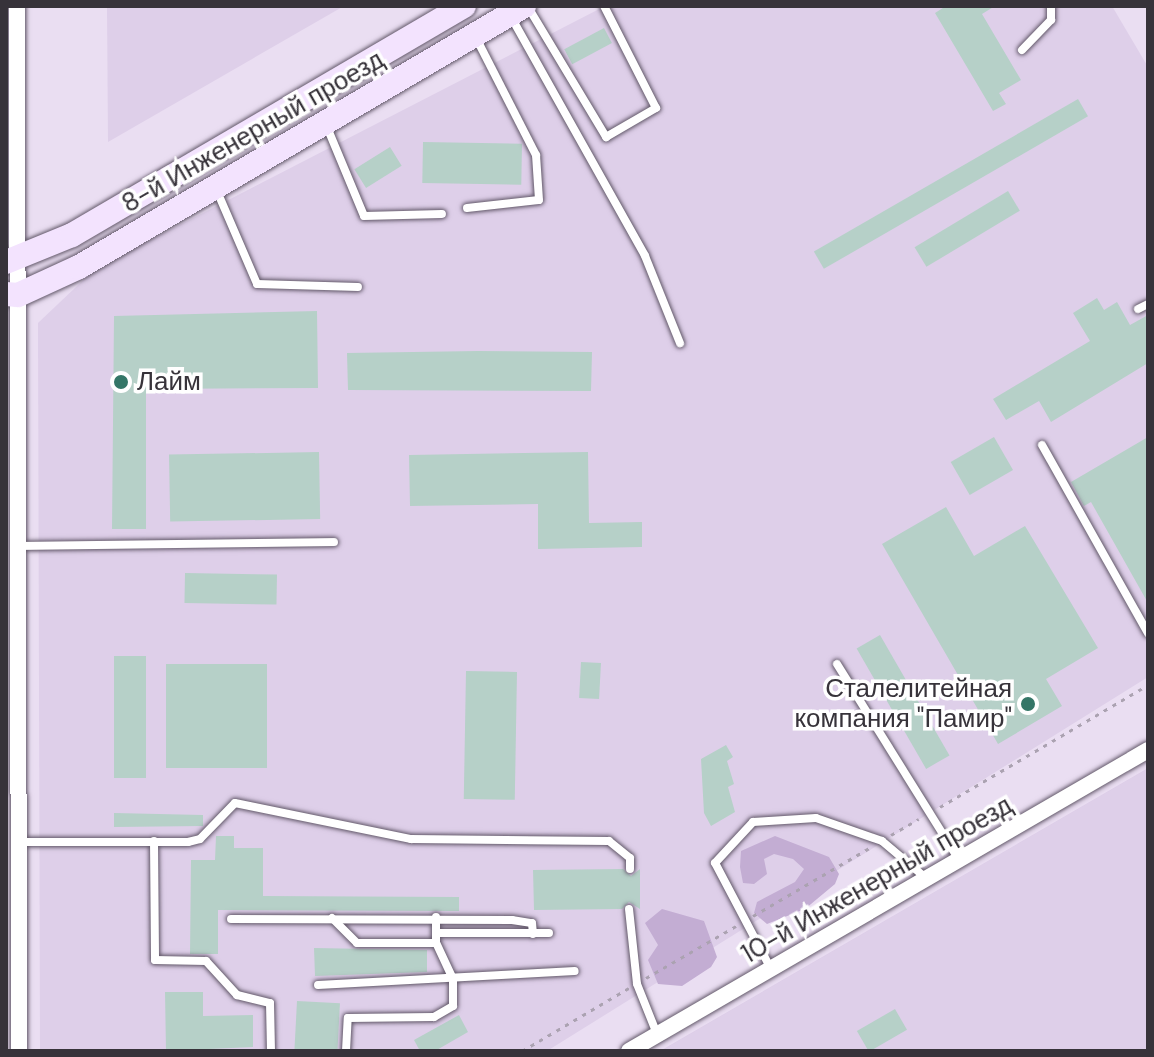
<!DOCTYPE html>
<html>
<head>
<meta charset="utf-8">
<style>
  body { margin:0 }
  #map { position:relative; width:1154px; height:1057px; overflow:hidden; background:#eadef2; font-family:"DM Sans",sans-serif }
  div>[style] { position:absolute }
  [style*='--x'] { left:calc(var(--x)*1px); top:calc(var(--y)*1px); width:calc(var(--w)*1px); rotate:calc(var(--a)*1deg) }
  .built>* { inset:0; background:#decfe9 }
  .green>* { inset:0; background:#c3add3 }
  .building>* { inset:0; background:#b6d0c8; transform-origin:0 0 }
  .path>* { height:3px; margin-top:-1.5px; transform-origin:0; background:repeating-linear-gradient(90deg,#aba2b1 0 4px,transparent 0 10px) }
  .roads { filter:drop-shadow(0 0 2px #625869) drop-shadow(0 0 2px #625869) }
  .lane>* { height:8px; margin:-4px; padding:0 4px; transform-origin:4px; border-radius:4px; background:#fff }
  .street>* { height:16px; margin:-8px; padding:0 8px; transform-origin:8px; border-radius:8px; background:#fff }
  .secondary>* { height:24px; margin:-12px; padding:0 12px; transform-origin:12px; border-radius:12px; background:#f3e3fe }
  .dots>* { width:22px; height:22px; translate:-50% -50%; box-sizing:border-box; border:4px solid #fff; border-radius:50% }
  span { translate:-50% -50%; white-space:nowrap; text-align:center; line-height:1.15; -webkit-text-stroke:7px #fff; paint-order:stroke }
  .street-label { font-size:26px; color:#37333a }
  .poi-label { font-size:26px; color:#37333a }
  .left { translate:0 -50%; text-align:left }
  .right { translate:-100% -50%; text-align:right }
  .frame { position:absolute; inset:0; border:8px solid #37333a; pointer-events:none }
</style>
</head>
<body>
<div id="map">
  <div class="built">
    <i style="clip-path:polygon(107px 6px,344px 6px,108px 142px)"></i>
    <i style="clip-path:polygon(605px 6px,1112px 6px,1148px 67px,1148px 677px,547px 1051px,40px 1051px,38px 323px,96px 268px)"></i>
    <i style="clip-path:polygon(1148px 768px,1148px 1051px,660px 1051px)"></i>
  </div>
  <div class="green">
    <i style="clip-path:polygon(775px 836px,829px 857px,839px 874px,835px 884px,805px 909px,767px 924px,754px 913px,757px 902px,795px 882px,804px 869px,793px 859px,774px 854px,764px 859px,767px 874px,754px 884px,743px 883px,740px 867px,741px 851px)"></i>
    <i style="clip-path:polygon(662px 909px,704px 921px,717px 957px,711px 967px,682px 986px,658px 984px,648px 960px,658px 945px,645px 923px)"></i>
  </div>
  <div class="building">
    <i style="clip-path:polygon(946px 6px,995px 6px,982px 14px,1021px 80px,999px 93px,1006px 104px,993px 111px,935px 13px)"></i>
    <i style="left:604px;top:28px;width:17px;height:45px;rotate:62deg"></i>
    <i style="left:1078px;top:99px;width:20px;height:305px;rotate:60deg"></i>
    <i style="left:423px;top:142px;width:99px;height:41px;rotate:1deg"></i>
    <i style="left:390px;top:147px;width:22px;height:42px;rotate:58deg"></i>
    <i style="left:1008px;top:191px;width:23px;height:109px;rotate:59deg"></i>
    <i style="clip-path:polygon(1097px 298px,1104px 310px,1117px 302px,1130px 325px,1148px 315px,1148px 363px,1051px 422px,1039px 401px,1006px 420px,993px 399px,1090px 341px,1073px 313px)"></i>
    <i style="clip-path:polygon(317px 311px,318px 388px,146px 389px,146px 529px,112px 529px,114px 316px)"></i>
    <i style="clip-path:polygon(478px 351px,592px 352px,591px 391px,348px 390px,347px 353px)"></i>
    <i style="left:994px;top:437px;width:38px;height:50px;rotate:60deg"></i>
    <i style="clip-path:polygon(1148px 437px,1148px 603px,1091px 502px,1084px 506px,1071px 482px)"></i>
    <i style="left:319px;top:452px;width:67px;height:150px;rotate:89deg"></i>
    <i style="clip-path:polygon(588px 452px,589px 523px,642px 522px,642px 547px,538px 549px,538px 504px,410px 506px,409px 455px)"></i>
    <i style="clip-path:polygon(946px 507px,974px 556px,1025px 526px,1098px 648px,1046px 679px,1062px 706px,998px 744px,882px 544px)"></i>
    <i style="left:185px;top:573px;width:92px;height:30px;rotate:1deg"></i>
    <i style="left:880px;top:635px;width:139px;height:27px;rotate:60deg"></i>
    <i style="left:114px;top:656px;width:32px;height:122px"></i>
    <i style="left:581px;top:662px;width:20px;height:36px;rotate:3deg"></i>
    <i style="left:166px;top:664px;width:101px;height:104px"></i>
    <i style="left:466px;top:671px;width:51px;height:128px;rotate:1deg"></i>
    <i style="clip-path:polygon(726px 745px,733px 757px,727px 761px,734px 784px,728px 787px,735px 812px,711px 826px,704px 813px,701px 759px)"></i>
    <i style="clip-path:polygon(114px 813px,203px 815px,203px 826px,114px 827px)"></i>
    <i style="clip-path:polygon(216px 836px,234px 836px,234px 848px,263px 848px,263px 896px,459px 897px,459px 911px,218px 910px,218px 954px,190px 954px,191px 860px,215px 860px)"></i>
    <i style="clip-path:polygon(623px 869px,631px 876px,640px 869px,640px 909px,629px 902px,622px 909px,534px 910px,533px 870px)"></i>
    <i style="clip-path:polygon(314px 948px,427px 950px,427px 972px,315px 976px)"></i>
    <i style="clip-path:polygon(165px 992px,203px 992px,203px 1016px,253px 1015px,253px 1047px,166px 1051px)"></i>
    <i style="left:297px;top:1001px;width:43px;height:50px;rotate:3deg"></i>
    <i style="left:895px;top:1009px;width:24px;height:44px;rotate:60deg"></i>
    <i style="clip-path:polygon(459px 1015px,468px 1032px,435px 1051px,420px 1051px,414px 1040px)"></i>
  </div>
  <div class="path">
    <i style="--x:940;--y:807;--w:241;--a:-30.4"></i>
    <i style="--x:891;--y:835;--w:32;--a:-30"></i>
    <i style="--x:753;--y:916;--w:137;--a:-30.3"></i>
    <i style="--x:646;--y:978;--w:104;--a:-30"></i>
    <i style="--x:522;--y:1051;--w:124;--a:-30.5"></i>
  </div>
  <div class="roads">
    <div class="lane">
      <i style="--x:528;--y:7;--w:152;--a:59"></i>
      <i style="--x:606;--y:137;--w:58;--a:-30.1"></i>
      <i style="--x:656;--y:108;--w:114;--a:-117"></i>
      <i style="--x:510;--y:15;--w:276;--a:60.7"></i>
      <i style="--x:645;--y:256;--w:94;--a:68.1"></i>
      <i style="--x:1022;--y:50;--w:42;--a:-46"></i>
      <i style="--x:1051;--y:20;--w:14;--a:-90"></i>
      <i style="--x:327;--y:127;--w:96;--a:67.4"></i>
      <i style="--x:364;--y:216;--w:78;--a:-1.5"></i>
      <i style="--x:217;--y:191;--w:101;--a:66.7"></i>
      <i style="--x:257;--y:284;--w:101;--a:1.7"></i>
      <i style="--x:467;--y:208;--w:72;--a:-6.3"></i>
      <i style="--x:539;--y:200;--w:45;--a:-93.8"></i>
      <i style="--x:536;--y:155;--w:134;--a:-117.1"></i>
      <i style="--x:1138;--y:309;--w:11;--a:-27"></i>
      <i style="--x:1042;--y:445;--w:216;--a:60.6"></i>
      <i style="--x:20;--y:546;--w:314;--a:-0.7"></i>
      <i style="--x:837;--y:664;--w:231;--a:58.1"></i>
      <i style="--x:154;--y:841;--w:119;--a:89.5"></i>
      <i style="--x:155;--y:960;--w:51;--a:1.1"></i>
      <i style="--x:206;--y:961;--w:46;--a:47.6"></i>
      <i style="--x:237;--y:995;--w:34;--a:14"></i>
      <i style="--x:270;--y:1003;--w:48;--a:88.8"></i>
      <i style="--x:21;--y:842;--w:167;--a:0"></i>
      <i style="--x:188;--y:842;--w:12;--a:-14"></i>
      <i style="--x:200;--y:839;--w:50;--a:-45.8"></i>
      <i style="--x:235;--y:803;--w:180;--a:11.6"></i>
      <i style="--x:411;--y:839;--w:198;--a:0.6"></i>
      <i style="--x:609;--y:841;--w:27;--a:39"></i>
      <i style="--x:630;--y:858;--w:11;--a:90"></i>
      <i style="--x:629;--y:909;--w:75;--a:83.9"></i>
      <i style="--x:637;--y:984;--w:54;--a:68.2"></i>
      <i style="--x:332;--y:918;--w:35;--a:45"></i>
      <i style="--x:357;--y:943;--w:79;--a:0"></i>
      <i style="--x:231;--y:919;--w:281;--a:0.2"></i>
      <i style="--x:512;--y:920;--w:20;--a:9"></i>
      <i style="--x:532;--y:923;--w:11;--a:85"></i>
      <i style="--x:437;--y:933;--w:112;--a:0"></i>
      <i style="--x:771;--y:969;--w:120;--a:-117.8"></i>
      <i style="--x:715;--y:863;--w:56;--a:-47.2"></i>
      <i style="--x:753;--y:822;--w:63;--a:-3.6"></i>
      <i style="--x:816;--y:818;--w:70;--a:19.2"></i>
      <i style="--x:882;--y:841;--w:57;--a:40.1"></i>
      <i style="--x:318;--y:985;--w:257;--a:-3.1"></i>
      <i style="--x:346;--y:1051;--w:33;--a:-87"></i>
      <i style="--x:348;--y:1018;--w:86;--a:-0.7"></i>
      <i style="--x:434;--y:1017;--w:22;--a:-30"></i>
      <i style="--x:453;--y:1006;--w:27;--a:-90"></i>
      <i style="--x:453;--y:979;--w:40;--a:-115"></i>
      <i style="--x:436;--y:943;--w:26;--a:-90"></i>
    </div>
    <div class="street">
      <i style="--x:17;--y:6;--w:1045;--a:89.89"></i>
      <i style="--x:629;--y:1051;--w:600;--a:-30.11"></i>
    </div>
    <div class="secondary">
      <i style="--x:6;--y:262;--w:71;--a:-22.2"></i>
      <i style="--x:72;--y:235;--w:454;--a:-30.3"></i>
      <i style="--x:6;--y:294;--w:12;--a:5"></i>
      <i style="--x:18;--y:295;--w:67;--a:-24.7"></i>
      <i style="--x:79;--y:267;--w:516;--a:-30.39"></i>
    </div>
  </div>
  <div class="dots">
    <i style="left:121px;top:382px;background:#347667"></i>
    <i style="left:1028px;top:704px;background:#347667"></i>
  </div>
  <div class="street-label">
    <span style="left:253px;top:132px;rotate:-30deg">8-й Инженерный проезд</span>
    <span style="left:877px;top:880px;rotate:-30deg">10-й Инженерный проезд</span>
  </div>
  <div class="poi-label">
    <span class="left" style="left:137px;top:382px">Лайм</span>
    <span class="right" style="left:1012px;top:704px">Сталелитейная<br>компания "Памир"</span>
  </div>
  <div class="frame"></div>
</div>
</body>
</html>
